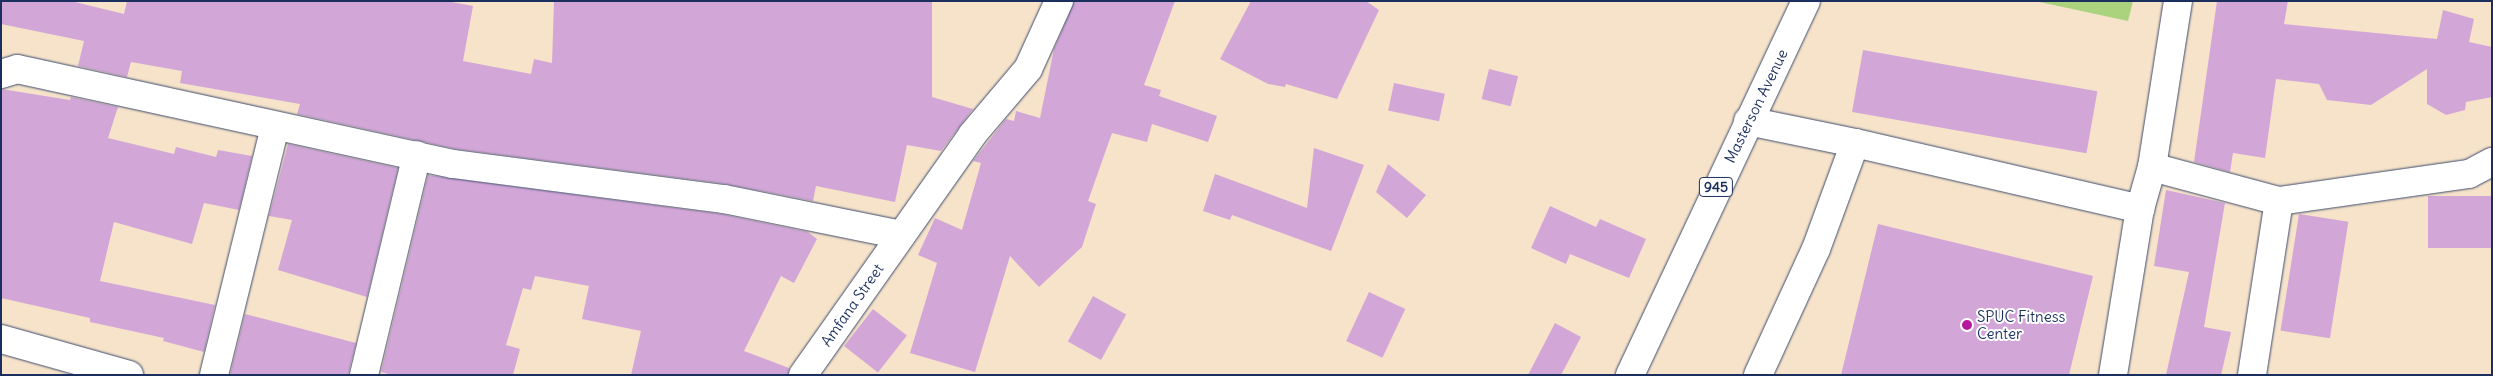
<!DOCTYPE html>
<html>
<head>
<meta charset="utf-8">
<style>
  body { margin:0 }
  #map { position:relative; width:2493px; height:376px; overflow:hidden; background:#f6e3ca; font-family:Delius,sans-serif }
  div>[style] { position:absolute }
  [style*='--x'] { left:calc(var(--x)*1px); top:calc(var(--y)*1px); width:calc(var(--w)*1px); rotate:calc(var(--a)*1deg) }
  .green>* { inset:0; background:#abd37e }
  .building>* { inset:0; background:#d2a7d8; transform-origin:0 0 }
  .roads { filter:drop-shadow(0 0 1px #3c4a6e) drop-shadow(0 0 1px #3c4a6e) }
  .minor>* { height:28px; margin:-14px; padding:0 14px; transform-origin:14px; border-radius:14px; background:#fff }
  .major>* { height:28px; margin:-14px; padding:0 14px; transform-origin:14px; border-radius:14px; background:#fff }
  .dots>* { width:14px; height:14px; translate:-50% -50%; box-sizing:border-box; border:2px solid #fff; border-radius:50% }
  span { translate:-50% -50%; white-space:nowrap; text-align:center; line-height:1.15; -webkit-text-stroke:4px #fff; paint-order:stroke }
  .shield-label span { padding:1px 4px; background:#fff; border:1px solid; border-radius:4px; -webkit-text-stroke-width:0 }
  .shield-label { font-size:14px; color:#1b2f5e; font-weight:700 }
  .street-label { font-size:15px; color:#1b2f5e }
  .poi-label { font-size:15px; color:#1b2f5e }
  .left { translate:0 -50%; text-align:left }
  .frame { position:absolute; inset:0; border:2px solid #1b2f5e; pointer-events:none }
</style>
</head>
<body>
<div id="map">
  <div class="green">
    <i style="clip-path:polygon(2035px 1px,2133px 1px,2128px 21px)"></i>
  </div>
  <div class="building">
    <i style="clip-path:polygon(1px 1px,71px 1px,124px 14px,127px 1px,446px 1px,473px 6px,463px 61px,531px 74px,534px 59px,552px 63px,554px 1px,932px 1px,932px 97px,973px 109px,941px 151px,907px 145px,895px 202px,816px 186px,813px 201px,726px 184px,456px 149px,297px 114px,300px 104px,180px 83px,182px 71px,131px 62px,127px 77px,78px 66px,84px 41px,1px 24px)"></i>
    <i style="clip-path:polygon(1074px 1px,1175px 1px,1144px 85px,1161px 90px,1159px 96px,1217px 116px,1208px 142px,1152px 124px,1147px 142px,1112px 133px,1088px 201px,1096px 204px,1082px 247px,1039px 287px,1010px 256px,975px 372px,910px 353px,937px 263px,918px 255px,935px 218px,962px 230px,981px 163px,973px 161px,1006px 119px,1014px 121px,1016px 111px,1040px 118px,1054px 49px)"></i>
    <i style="clip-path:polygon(1251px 1px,1366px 1px,1379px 10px,1337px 99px,1286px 84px,1285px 87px,1268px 84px,1220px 59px)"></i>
    <i style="clip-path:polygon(2217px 1px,2288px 1px,2284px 24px,2437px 39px,2443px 10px,2474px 19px,2469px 42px,2492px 47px,2492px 97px,2466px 102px,2465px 110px,2446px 115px,2427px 104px,2427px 69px,2371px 105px,2327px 100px,2319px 84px,2276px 79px,2265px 158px,2233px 153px,2230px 172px,2194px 162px)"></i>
    <i style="left:1863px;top:50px;width:238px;height:63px;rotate:10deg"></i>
    <i style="left:1489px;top:69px;width:30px;height:31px;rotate:14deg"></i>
    <i style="left:1394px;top:83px;width:52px;height:28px;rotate:12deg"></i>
    <i style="clip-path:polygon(1px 89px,70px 100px,71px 97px,118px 107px,108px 138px,174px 154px,176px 147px,216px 157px,218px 150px,252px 156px,239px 210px,204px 203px,192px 244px,114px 222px,100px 281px,215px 305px,204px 352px,163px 341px,164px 338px,90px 322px,90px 318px,1px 298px)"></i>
    <i style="clip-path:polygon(288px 144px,398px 168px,367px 297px,278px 270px,292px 220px,269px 216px)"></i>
    <i style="clip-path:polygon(1314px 148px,1364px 165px,1331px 251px,1232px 215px,1230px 220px,1203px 211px,1215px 174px,1307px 208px)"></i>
    <i style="clip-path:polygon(1388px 164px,1426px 195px,1407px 218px,1376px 192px)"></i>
    <i style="clip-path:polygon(428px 175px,721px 214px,808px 232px,817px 239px,794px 283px,781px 276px,744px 351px,789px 368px,788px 375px,631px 375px,641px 331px,582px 319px,589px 286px,535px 276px,531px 290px,523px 288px,506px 345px,520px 349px,513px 375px,392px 375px,381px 372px)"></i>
    <i style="clip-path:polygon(2166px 190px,2225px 203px,2204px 327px,2231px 332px,2221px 375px,2166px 375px,2189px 272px,2154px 266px)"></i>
    <i style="left:2428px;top:196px;width:64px;height:52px"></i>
    <i style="clip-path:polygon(1550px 206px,1596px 227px,1600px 219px,1646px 239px,1629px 278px,1570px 254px,1566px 264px,1531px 248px)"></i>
    <i style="left:2299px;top:214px;width:50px;height:118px;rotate:9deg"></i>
    <i style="clip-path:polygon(1878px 224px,2093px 276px,2069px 375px,1841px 375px)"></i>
    <i style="left:1369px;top:292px;width:40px;height:54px;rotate:25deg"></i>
    <i style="left:1093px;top:296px;width:38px;height:52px;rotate:29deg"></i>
    <i style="left:873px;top:309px;width:43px;height:47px;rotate:38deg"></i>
    <i style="clip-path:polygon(245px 314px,356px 343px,348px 375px,230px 375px)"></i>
    <i style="clip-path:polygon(1555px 323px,1581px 337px,1561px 375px,1528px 375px)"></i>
  </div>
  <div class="roads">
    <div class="minor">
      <i style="--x:1;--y:74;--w:17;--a:-17"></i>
      <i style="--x:17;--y:69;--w:446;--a:12.3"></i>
      <i style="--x:453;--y:164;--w:273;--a:7.4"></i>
      <i style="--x:724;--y:199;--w:181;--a:11.5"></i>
      <i style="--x:1748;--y:121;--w:109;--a:11.6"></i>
      <i style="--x:1855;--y:143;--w:293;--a:13"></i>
      <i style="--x:2152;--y:167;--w:131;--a:15"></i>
      <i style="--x:2279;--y:201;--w:192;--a:-8.1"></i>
      <i style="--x:2469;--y:174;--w:26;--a:-28"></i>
      <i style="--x:1;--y:339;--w:133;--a:15.7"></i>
      <i style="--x:214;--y:375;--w:255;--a:-76.2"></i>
      <i style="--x:364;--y:375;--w:226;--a:-76.5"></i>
      <i style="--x:803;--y:375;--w:294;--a:-54.8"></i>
      <i style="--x:972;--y:135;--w:87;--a:-49.7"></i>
      <i style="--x:1028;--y:69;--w:75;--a:-65.5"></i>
      <i style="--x:1758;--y:375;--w:139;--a:-65.3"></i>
      <i style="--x:1816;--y:249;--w:113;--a:-69.8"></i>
      <i style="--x:2113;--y:375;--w:168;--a:-80.8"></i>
      <i style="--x:2140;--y:209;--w:44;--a:-74.1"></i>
      <i style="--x:2152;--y:167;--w:168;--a:-81.1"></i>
      <i style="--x:2252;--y:375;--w:176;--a:-81.2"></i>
    </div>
    <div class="major">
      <i style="--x:1630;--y:375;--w:413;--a:-64.8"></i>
    </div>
  </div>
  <div class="dots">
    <i style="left:1967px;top:325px;background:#b5179e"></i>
  </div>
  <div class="shield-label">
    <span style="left:1716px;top:187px">945</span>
  </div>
  <div class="street-label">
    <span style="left:1756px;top:106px;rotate:-64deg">Masterson Avenue</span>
    <span style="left:852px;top:305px;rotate:-55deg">Amfana Street</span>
  </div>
  <div class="poi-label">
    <span class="left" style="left:1977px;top:325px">SPUC Fitness<br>Center</span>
  </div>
  <div class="frame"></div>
</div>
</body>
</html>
